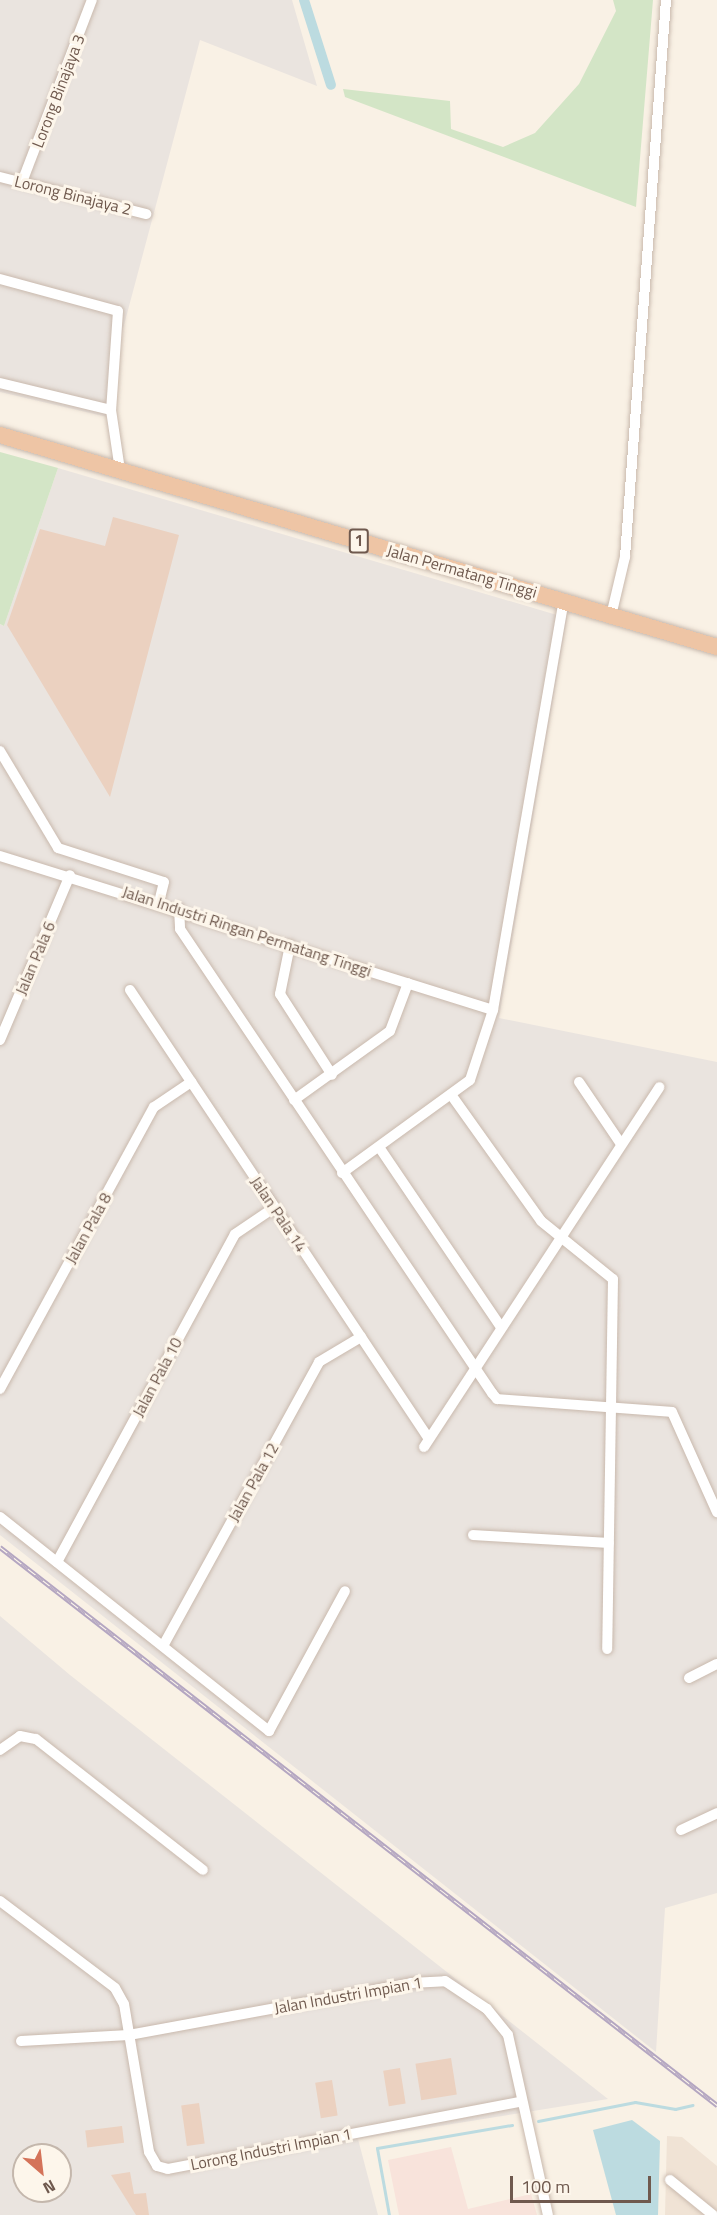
<!DOCTYPE html>
<html>
<head>
<meta charset="utf-8">
<style>
  body { margin:0 }
  #map { position:relative; width:717px; height:2215px; overflow:hidden; background:#f9f1e5; font-family:"Titillium Web",sans-serif }
  div>[style] { position:absolute }
  [style*='--x'] { left:calc(var(--x)*1px); top:calc(var(--y)*1px); width:calc(var(--w)*1px); rotate:calc(var(--a)*1deg) }
  .residential>* { inset:0; background:#f0e3d5 }
  .commercial>* { inset:0; background:#f8e3db }
  .industrial>* { inset:0; background:#eae4df }
  .green>* { inset:0; background:#d3e5c6 }
  .water>* { inset:0; background:#bcdbe0 }
  .stream>* { height:3px; margin:-1.5px; padding:0 1.5px; transform-origin:1.5px; border-radius:1.5px; background:#bcdbe0 }
  .canal>* { height:10px; margin:-5px; padding:0 5px; transform-origin:5px; border-radius:5px; background:#bcdbe0 }
  .building>* { inset:0; background:#ebd1c0; transform-origin:0 0 }
  .roads { filter:drop-shadow(0 0 2px #c9b9ad) drop-shadow(0 0 2px #c9b9ad) }
  .minor>* { height:10px; margin:-5px; padding:0 5px; transform-origin:5px; border-radius:5px; background:#fff }
  .trunk>* { height:16px; margin:-8px; padding:0 8px; transform-origin:8px; border-radius:8px; background:#eec5a5 }
  .rail>* { height:5px; margin-top:-2.5px; transform-origin:0; background:repeating-linear-gradient(90deg,#fdf6eb 0 9px,#b4a6c1 0 18px); box-sizing:border-box; border-block:2px solid #b4a6c1 }
  span { translate:-50% -50%; white-space:nowrap; text-align:center; line-height:1.15; -webkit-text-stroke:6px #fdf6eb; paint-order:stroke }
  .shield-label span { padding:2px 4px; background:#fdf6eb; border:2px solid; border-radius:4px; -webkit-text-stroke-width:0 }
  .shield-label { font-size:15px; color:#6f594e; font-weight:700 }
  .street-label { font-size:16px; color:#6f594e }
  .north { position:absolute; left:12px; top:2143px; width:60px; height:60px; box-sizing:border-box; background:#fdf6eb; border:2px solid #c4b7ac; border-radius:50%; rotate:152deg; font-size:16px; font-weight:700; line-height:24px; text-align:center; color:#6f594e }
  .north::after { content:''; display:block; margin:auto; width:21px; height:27px; background:#d47359; clip-path:polygon(50% 0,100% 100%,50% 72%,0 100%) }
  .scale { position:absolute; left:510px; top:2176px; width:141px; height:27px; box-sizing:border-box; border:3px solid #6f594e; border-top:0; padding-left:8px; font-size:18px; line-height:21px; white-space:nowrap; color:#6f594e; -webkit-text-stroke:4px #fdf6eb; paint-order:stroke }
</style>
</head>
<body>
<div id="map">
  <div class="residential">
    <i style="clip-path:polygon(667px 2136px,682px 2137px,717px 2166px,717px 2215px,665px 2215px)"></i>
  </div>
  <div class="commercial">
    <i style="clip-path:polygon(451px 2147px,468px 2209px,531px 2194px,537px 2215px,399px 2215px,388px 2160px)"></i>
  </div>
  <div class="industrial">
    <i style="clip-path:polygon(0 0,292px 0,317px 86px,200px 40px,116px 355px,116px 419px,0 392px)"></i>
    <i style="clip-path:polygon(58px 468px,567px 618px,499px 1018px,717px 1062px,717px 1893px,665px 1908px,656px 2052px,0 1535px,0 624px,4px 626px)"></i>
    <i style="clip-path:polygon(evenodd,0 1616px,70px 1675px,608px 2099px,358px 2139px,378px 2215px,0 2215px,0 1616px,24px 2155px,60px 2155px,60px 2191px,24px 2191px,24px 2155px)"></i>
  </div>
  <div class="green">
    <i style="clip-path:polygon(613px 0,653px 0,636px 207px,345px 97px,343px 89px,450px 101px,451px 129px,503px 147px,535px 133px,579px 84px,616px 11px)"></i>
    <i style="clip-path:polygon(0 452px,58px 468px,4px 626px,0 624px)"></i>
  </div>
  <div class="water">
    <i style="clip-path:polygon(632px 2120px,660px 2141px,658px 2215px,616px 2215px,593px 2130px)"></i>
  </div>
  <div class="stream">
    <i style="--x:538;--y:2121;--w:99;--a:-11.1"></i>
    <i style="--x:635;--y:2102;--w:41;--a:9.9"></i>
    <i style="--x:675;--y:2109;--w:18;--a:-13"></i>
    <i style="--x:389;--y:2215;--w:68;--a:-100.2"></i>
    <i style="--x:377;--y:2148;--w:137;--a:-9.7"></i>
  </div>
  <div class="canal">
    <i style="--x:304;--y:0;--w:89;--a:72.4"></i>
  </div>
  <div class="building">
    <i style="clip-path:polygon(113px 517px,179px 535px,110px 797px,7px 625px,40px 529px,105px 546px)"></i>
    <i style="left:451px;top:2058px;width:37px;height:36px;rotate:81deg"></i>
    <i style="left:400px;top:2068px;width:36px;height:17px;rotate:81deg"></i>
    <i style="left:332px;top:2080px;width:36px;height:17px;rotate:81deg"></i>
    <i style="left:199px;top:2103px;width:41px;height:18px;rotate:82deg"></i>
    <i style="left:122px;top:2126px;width:17px;height:37px;rotate:83deg"></i>
    <i style="clip-path:polygon(130px 2172px,134px 2194px,146px 2193px,149px 2215px,136px 2215px,111px 2175px)"></i>
  </div>
  <div class="roads">
    <div class="minor">
      <i style="--x:0;--y:177;--w:151;--a:14.2"></i>
      <i style="--x:22;--y:182;--w:195;--a:-69"></i>
      <i style="--x:0;--y:279;--w:122;--a:15.2"></i>
      <i style="--x:118;--y:311;--w:99;--a:94"></i>
      <i style="--x:111;--y:410;--w:61;--a:81.5"></i>
      <i style="--x:0;--y:383;--w:114;--a:13.7"></i>
      <i style="--x:611;--y:616;--w:61;--a:-76.7"></i>
      <i style="--x:625;--y:557;--w:559;--a:-85.79"></i>
      <i style="--x:0;--y:751;--w:113;--a:59.1"></i>
      <i style="--x:58;--y:848;--w:111;--a:17.8"></i>
      <i style="--x:164;--y:882;--w:21;--a:104"></i>
      <i style="--x:0;--y:856;--w:516;--a:17.35"></i>
      <i style="--x:179;--y:908;--w:21;--a:87"></i>
      <i style="--x:180;--y:929;--w:559;--a:56.08"></i>
      <i style="--x:492;--y:1393;--w:8;--a:50"></i>
      <i style="--x:497;--y:1399;--w:175;--a:4.2"></i>
      <i style="--x:672;--y:1412;--w:110;--a:65.8"></i>
      <i style="--x:290;--y:945;--w:50;--a:101.5"></i>
      <i style="--x:280;--y:994;--w:96;--a:57.3"></i>
      <i style="--x:130;--y:990;--w:539;--a:56.34"></i>
      <i style="--x:0;--y:1040;--w:179;--a:-67"></i>
      <i style="--x:579;--y:1082;--w:75;--a:55.9"></i>
      <i style="--x:452;--y:1096;--w:153;--a:54.5"></i>
      <i style="--x:541;--y:1221;--w:92;--a:38.9"></i>
      <i style="--x:613;--y:1279;--w:370;--a:90.9"></i>
      <i style="--x:294;--y:1100;--w:118;--a:-35.7"></i>
      <i style="--x:390;--y:1031;--w:51;--a:-69.4"></i>
      <i style="--x:379;--y:1147;--w:216;--a:55.9"></i>
      <i style="--x:342;--y:1173;--w:158;--a:-36"></i>
      <i style="--x:470;--y:1080;--w:74;--a:-71.8"></i>
      <i style="--x:493;--y:1010;--w:415;--a:-80.2"></i>
      <i style="--x:0;--y:1389;--w:321;--a:-61.4"></i>
      <i style="--x:154;--y:1107;--w:45;--a:-34"></i>
      <i style="--x:424;--y:1447;--w:430;--a:-56.8"></i>
      <i style="--x:0;--y:1517;--w:344;--a:38.5"></i>
      <i style="--x:269;--y:1731;--w:159;--a:-61.5"></i>
      <i style="--x:473;--y:1535;--w:136;--a:3.4"></i>
      <i style="--x:57;--y:1562;--w:373;--a:-61.5"></i>
      <i style="--x:235;--y:1234;--w:48;--a:-34"></i>
      <i style="--x:163;--y:1646;--w:324;--a:-61.2"></i>
      <i style="--x:319;--y:1362;--w:49;--a:-30.8"></i>
      <i style="--x:689;--y:1678;--w:31;--a:-27"></i>
      <i style="--x:0;--y:1750;--w:24;--a:-35"></i>
      <i style="--x:20;--y:1736;--w:16;--a:11"></i>
      <i style="--x:36;--y:1739;--w:212;--a:38.1"></i>
      <i style="--x:681;--y:1830;--w:40;--a:-25"></i>
      <i style="--x:0;--y:1901;--w:144;--a:37.1"></i>
      <i style="--x:115;--y:1988;--w:18;--a:61"></i>
      <i style="--x:124;--y:2004;--w:150;--a:80.4"></i>
      <i style="--x:149;--y:2152;--w:16;--a:60"></i>
      <i style="--x:157;--y:2166;--w:11;--a:15"></i>
      <i style="--x:168;--y:2169;--w:357;--a:-10.8"></i>
      <i style="--x:21;--y:2041;--w:108;--a:-3.2"></i>
      <i style="--x:129;--y:2035;--w:287;--a:-10.4"></i>
      <i style="--x:411;--y:1983;--w:34;--a:-3"></i>
      <i style="--x:445;--y:1981;--w:50;--a:33.7"></i>
      <i style="--x:487;--y:2009;--w:33;--a:51"></i>
      <i style="--x:508;--y:2035;--w:184;--a:77.5"></i>
      <i style="--x:670;--y:2180;--w:55;--a:39.1"></i>
    </div>
    <div class="trunk">
      <i style="--x:0;--y:435;--w:748;--a:16.47"></i>
    </div>
  </div>
  <div class="rail">
    <i style="--x:0;--y:1547;--w:909;--a:37.89"></i>
  </div>
  <div class="shield-label">
    <span style="left:359px;top:541px">1</span>
  </div>
  <div class="street-label">
    <span style="left:58px;top:91px;rotate:-69deg">Lorong Binajaya 3</span>
    <span style="left:73px;top:195px;rotate:14deg">Lorong Binajaya 2</span>
    <span style="left:462px;top:571px;rotate:16deg">Jalan Permatang Tinggi</span>
    <span style="left:247px;top:931px;rotate:18deg">Jalan Industri Ringan Permatang Tinggi</span>
    <span style="left:35px;top:958px;rotate:-67deg">Jalan Pala 6</span>
    <span style="left:279px;top:1214px;rotate:56deg">Jalan Pala 14</span>
    <span style="left:88px;top:1228px;rotate:-61deg">Jalan Pala 8</span>
    <span style="left:157px;top:1377px;rotate:-62deg">Jalan Pala 10</span>
    <span style="left:253px;top:1482px;rotate:-61deg">Jalan Pala 12</span>
    <span style="left:348px;top:1995px;rotate:-10deg">Jalan Industri Impian 1</span>
    <span style="left:271px;top:2149px;rotate:-11deg">Lorong Industri Impian 1</span>
  </div>
  <div class="north">N</div>
  <div class="scale">100 m</div>
</div>
</body>
</html>
